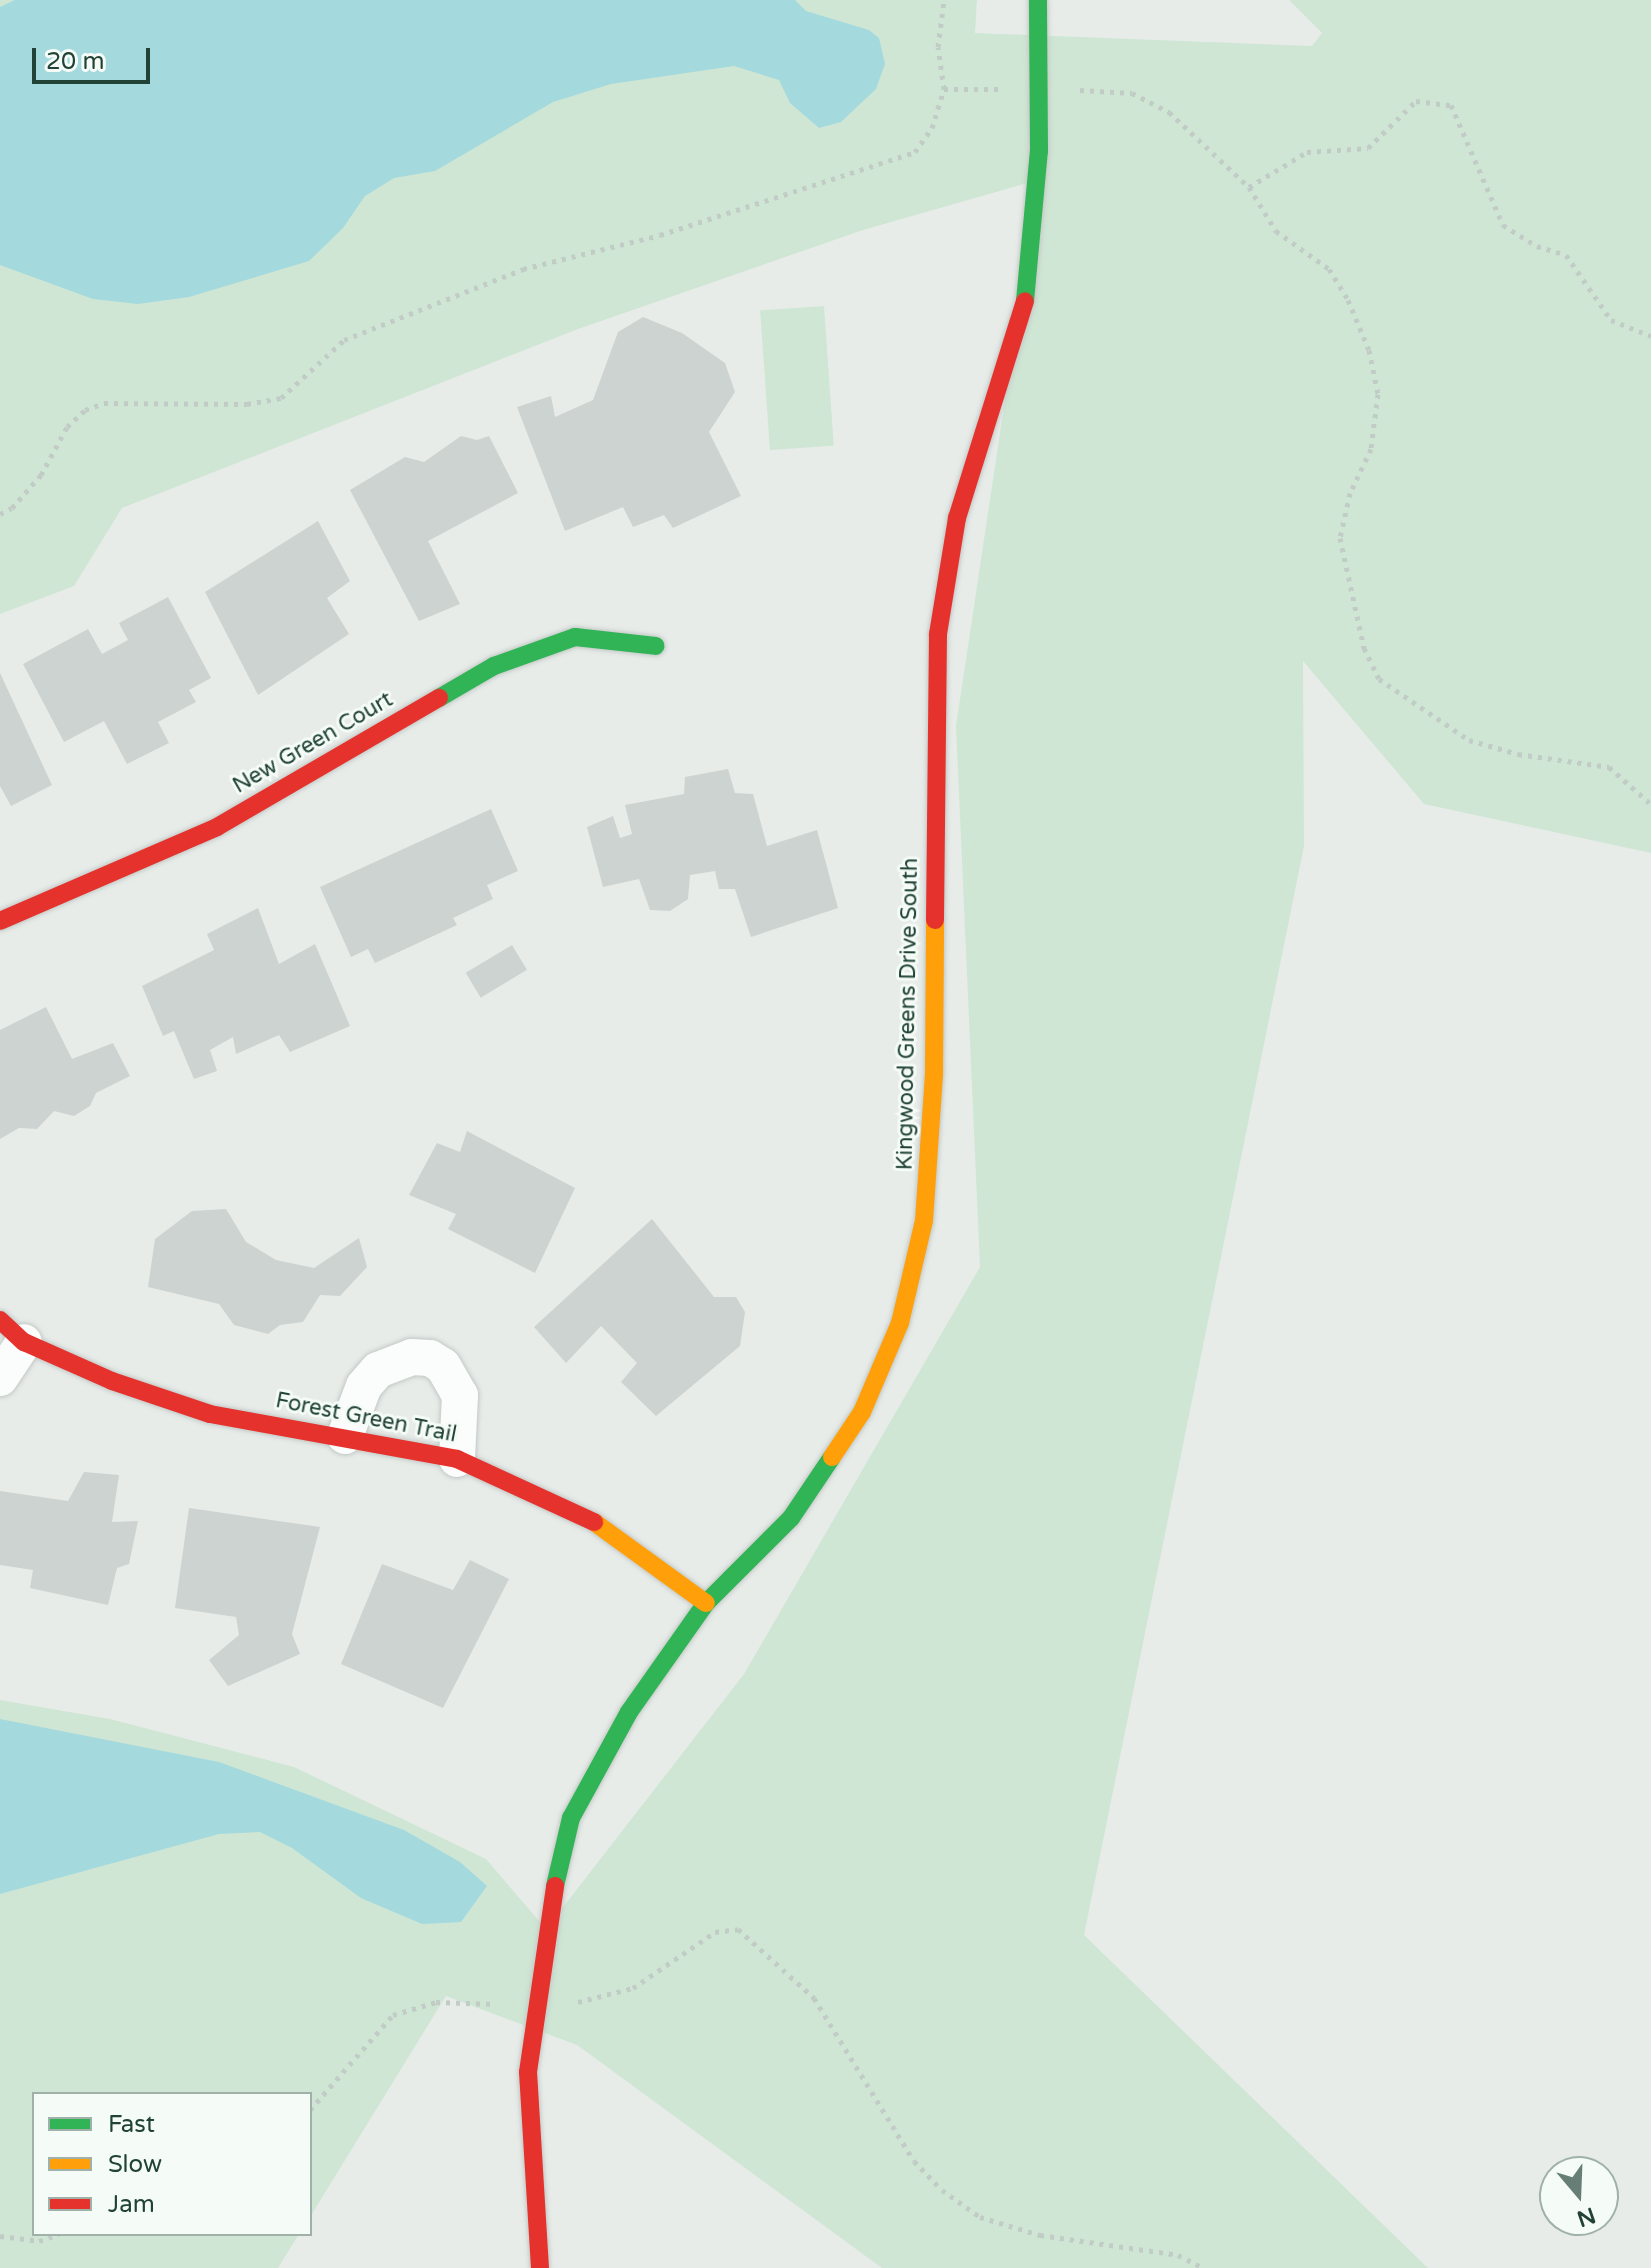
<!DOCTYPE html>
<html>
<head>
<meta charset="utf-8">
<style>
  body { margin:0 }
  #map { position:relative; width:1651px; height:2268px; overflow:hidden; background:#e7ece9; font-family:"Varela Round",sans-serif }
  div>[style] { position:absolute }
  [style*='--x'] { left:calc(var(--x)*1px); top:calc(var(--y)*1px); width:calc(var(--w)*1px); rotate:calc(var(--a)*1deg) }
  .green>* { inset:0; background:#cfe6d4; transform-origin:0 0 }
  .water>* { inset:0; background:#a4d9de }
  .building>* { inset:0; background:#cdd3d1; transform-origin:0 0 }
  .path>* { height:5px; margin-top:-2.5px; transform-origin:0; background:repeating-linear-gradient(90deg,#c2ccc7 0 4px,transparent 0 10px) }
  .roads { filter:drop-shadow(0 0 2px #c4c9c6) drop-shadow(0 0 2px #c4c9c6) }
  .street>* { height:36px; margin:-18px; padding:0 18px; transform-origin:18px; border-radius:18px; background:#fbfcfc }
  .fast>* { height:18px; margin:-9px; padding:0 9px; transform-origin:9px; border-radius:9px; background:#30b455 }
  .slow>* { height:18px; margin:-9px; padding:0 9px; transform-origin:9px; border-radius:9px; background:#ff9f0a }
  .jam>* { height:18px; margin:-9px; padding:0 9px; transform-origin:9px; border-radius:9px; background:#e5322d }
  span { translate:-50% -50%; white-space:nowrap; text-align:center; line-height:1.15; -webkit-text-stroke:6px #f5fbf7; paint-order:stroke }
  .street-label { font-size:22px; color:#214337 }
  .legend { position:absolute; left:32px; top:2092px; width:280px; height:144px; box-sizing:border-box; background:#f5fbf7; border:2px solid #a0b1aa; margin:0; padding:10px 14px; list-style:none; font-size:24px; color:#214337 }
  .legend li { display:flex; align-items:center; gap:16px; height:40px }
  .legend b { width:40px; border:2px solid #a0b1aa }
  .north { position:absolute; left:1539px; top:2156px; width:80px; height:80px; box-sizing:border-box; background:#f5fbf7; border:2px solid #a0b1aa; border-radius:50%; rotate:161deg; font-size:22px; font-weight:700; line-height:32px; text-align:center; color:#214337 }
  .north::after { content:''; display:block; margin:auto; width:28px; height:36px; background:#667e75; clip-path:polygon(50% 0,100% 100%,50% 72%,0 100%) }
  .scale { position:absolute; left:32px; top:48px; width:118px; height:36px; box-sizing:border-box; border:4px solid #214337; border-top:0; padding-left:10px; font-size:24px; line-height:28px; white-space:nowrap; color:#214337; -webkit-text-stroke:6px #f5fbf7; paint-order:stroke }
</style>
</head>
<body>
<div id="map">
  <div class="green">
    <i style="clip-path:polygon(0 0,977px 0,975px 33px,1312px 46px,1322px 33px,1289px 0,1651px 0,1651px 853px,1424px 804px,1303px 661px,1304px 846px,1084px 1935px,1428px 2268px,882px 2268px,577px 2045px,446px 1996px,310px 2217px,310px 2094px,34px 2094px,34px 2234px,299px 2234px,278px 2268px,0 2268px,0 1700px,110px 1719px,294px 1767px,486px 1859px,546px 1929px,744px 1674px,980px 1267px,956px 726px,1038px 180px,863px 230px,578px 329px,122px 508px,74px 586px,0 614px)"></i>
    <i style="left:824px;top:306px;width:140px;height:64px;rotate:86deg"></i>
  </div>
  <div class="water">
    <i style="clip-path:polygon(15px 0,795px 0,806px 11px,869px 30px,879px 38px,885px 64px,876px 89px,841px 122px,819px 128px,790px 103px,779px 80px,734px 66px,611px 84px,553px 102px,435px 171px,394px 178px,365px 196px,343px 228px,309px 261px,189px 297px,138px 304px,93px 299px,0 265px,0 7px)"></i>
    <i style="clip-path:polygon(0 1719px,219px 1762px,404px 1830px,460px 1862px,487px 1886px,461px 1922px,422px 1924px,361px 1898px,292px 1848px,260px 1832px,219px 1834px,0 1894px)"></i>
  </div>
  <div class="building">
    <i style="clip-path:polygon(643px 317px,682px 333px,725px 363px,735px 392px,709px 432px,741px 496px,673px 528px,664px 515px,633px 527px,623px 507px,565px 531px,517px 407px,551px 396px,555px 417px,593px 400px,618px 332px)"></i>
    <i style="clip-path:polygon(461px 436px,477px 440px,489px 436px,518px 493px,428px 541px,460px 604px,419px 621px,350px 490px,405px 457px,424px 462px)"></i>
    <i style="clip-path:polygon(318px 521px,350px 581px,327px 598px,349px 634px,258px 695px,205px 592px)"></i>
    <i style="clip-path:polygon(168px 597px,211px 678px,189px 690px,196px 702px,158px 722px,169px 743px,127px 764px,104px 721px,64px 742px,23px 664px,88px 629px,102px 654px,128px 640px,119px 623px)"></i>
    <i style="clip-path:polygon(0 673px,52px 785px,11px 806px,0 786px)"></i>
    <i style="clip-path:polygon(728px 769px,735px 793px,753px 794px,767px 846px,817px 830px,838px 908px,751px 937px,735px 889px,719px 889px,715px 871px,690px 875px,688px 899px,670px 911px,650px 910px,639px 879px,603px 887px,587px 827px,613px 816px,620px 838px,632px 834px,625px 805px,684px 794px,685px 777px)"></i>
    <i style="clip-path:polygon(491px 809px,518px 871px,487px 885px,493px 899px,453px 918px,457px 925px,375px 963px,368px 949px,351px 957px,320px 887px)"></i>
    <i style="clip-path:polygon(258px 908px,279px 964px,315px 944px,350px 1026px,290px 1052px,279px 1035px,236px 1054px,233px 1037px,210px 1050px,217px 1071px,194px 1079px,174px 1031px,163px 1036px,142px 986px,214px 950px,207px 934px)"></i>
    <i style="left:512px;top:945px;width:29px;height:54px;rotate:59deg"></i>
    <i style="clip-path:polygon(46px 1007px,72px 1059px,113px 1043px,130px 1076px,96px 1093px,90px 1106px,74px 1116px,54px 1111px,37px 1129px,19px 1128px,0 1139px,0 1030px)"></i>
    <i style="clip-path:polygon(467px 1131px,575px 1188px,535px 1273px,448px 1229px,456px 1214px,409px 1195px,437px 1143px,460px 1152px)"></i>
    <i style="clip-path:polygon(226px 1209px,246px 1242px,276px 1260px,314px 1268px,359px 1238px,367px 1267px,340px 1296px,320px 1295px,303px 1322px,280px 1325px,268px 1334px,234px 1325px,219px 1304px,148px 1287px,155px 1239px,192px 1211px)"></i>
    <i style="clip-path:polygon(652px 1219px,714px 1297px,736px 1297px,745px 1312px,740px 1346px,656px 1416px,621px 1382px,637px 1363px,601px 1326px,566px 1363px,534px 1327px)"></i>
    <i style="clip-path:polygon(84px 1472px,119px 1475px,112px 1522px,138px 1521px,129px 1564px,117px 1568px,108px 1605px,30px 1588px,33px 1570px,0 1565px,0 1491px,68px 1501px)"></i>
    <i style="clip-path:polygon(189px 1508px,320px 1527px,292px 1634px,300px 1654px,228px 1686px,209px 1660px,239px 1635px,236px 1617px,175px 1608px)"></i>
    <i style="clip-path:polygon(470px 1560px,509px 1579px,443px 1708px,341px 1664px,382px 1564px,453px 1590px)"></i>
  </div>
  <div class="path">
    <i style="--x:944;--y:89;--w:42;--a:-98.1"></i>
    <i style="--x:938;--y:47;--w:47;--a:-82.7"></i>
    <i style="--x:1080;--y:90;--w:52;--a:3.3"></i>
    <i style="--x:1132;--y:93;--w:42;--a:27.2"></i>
    <i style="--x:1169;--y:112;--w:110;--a:43.2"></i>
    <i style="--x:1249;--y:187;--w:52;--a:58.5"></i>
    <i style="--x:1276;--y:231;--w:65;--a:35.6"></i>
    <i style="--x:1329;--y:269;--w:36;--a:58"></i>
    <i style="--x:1348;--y:300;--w:54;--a:67.2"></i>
    <i style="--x:1369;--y:350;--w:45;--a:78.4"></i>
    <i style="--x:1378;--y:394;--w:55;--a:97.3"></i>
    <i style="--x:1371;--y:449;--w:49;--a:115.5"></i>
    <i style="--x:1350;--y:493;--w:46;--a:102.5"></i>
    <i style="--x:1340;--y:538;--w:113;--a:77.7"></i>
    <i style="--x:1364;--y:648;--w:34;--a:64"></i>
    <i style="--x:1379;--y:679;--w:109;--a:34.1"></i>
    <i style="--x:1469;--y:740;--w:51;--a:15.9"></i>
    <i style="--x:1518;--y:754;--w:92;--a:8.1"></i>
    <i style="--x:1609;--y:767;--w:56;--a:41.4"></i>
    <i style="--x:1249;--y:187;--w:68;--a:-31.1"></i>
    <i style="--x:1307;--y:152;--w:61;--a:-3.8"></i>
    <i style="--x:1368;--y:148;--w:67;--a:-44.4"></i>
    <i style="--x:1416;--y:101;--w:35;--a:7"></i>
    <i style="--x:1451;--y:105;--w:131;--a:66.6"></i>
    <i style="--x:1503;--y:225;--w:40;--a:32"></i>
    <i style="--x:1537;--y:246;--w:30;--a:17"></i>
    <i style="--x:1566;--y:255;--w:79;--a:55.3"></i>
    <i style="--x:1611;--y:320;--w:43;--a:21.8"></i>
    <i style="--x:0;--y:514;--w:13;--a:-27"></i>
    <i style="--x:12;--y:508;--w:44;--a:-48.7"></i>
    <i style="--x:41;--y:475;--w:55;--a:-61.6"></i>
    <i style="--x:67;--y:427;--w:25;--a:-43"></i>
    <i style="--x:85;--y:410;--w:20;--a:-20"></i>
    <i style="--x:104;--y:403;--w:143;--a:0.4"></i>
    <i style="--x:247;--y:404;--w:35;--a:-10"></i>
    <i style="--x:281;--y:398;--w:86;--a:-42.6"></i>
    <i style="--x:344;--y:340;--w:193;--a:-21.6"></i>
    <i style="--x:523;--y:269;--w:141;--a:-13.9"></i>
    <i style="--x:660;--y:235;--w:268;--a:-18"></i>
    <i style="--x:915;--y:152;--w:29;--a:-55"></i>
    <i style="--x:932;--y:128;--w:41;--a:-72.9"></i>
    <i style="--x:944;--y:89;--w:54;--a:0"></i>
    <i style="--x:578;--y:2002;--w:57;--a:-14.3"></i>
    <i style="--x:633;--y:1988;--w:99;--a:-34.3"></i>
    <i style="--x:715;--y:1932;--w:23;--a:-7"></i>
    <i style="--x:738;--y:1929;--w:103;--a:42.2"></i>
    <i style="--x:814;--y:1998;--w:191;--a:58.5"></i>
    <i style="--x:914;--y:2161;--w:40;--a:46"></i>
    <i style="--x:942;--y:2190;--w:47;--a:35.4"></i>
    <i style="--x:980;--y:2217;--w:63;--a:16.7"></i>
    <i style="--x:1040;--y:2235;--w:139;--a:8.2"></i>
    <i style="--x:1178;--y:2255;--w:28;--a:27"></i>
    <i style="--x:310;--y:2110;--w:126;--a:-48.9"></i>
    <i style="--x:393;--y:2015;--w:45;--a:-16.8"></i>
    <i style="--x:436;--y:2002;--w:60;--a:1.9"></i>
    <i style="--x:0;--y:2236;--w:39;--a:7"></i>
    <i style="--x:39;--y:2241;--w:21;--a:-19"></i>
  </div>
  <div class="roads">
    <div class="street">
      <i style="--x:0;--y:1378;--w:43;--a:-56.3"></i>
      <i style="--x:345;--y:1436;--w:53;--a:-69.2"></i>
      <i style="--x:364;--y:1386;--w:21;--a:-49"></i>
      <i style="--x:378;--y:1370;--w:36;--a:-21"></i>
      <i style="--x:412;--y:1357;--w:18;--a:3"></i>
      <i style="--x:430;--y:1358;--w:15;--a:32"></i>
      <i style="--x:443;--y:1366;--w:34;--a:60"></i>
      <i style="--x:460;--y:1395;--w:64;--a:92.7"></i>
    </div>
    <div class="fast">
      <i style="--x:1025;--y:301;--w:151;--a:-84.7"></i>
      <i style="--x:1039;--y:151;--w:151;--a:-90.4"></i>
      <i style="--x:439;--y:698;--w:64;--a:-30.2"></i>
      <i style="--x:494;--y:666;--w:86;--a:-19.7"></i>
      <i style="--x:575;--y:637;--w:81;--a:6.3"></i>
      <i style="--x:555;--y:1886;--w:70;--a:-76.8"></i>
      <i style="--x:571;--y:1818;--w:121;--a:-61.3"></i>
      <i style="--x:629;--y:1712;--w:133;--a:-54.8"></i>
      <i style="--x:706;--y:1603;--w:120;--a:-45"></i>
      <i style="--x:791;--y:1518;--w:73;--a:-56.1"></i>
    </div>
    <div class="slow">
      <i style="--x:832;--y:1457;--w:54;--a:-56.3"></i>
      <i style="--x:862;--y:1412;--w:97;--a:-66.9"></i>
      <i style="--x:900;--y:1323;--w:105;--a:-76.8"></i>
      <i style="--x:924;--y:1221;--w:147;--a:-86.1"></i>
      <i style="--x:934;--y:1074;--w:154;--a:-89.6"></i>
      <i style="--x:594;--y:1522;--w:138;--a:35.9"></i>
    </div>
    <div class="jam">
      <i style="--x:935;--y:920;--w:286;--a:-89.4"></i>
      <i style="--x:938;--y:634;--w:118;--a:-80.7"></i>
      <i style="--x:957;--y:518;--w:227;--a:-72.6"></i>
      <i style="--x:0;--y:921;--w:236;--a:-23.4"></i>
      <i style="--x:217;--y:827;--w:257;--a:-30.2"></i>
      <i style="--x:0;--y:1320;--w:33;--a:43"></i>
      <i style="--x:24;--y:1342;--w:96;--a:23.9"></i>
      <i style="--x:112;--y:1381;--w:103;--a:18.6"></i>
      <i style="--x:210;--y:1414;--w:251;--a:10.3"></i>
      <i style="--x:457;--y:1459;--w:151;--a:24.7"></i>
      <i style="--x:540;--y:2268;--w:196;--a:-93.5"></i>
      <i style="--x:528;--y:2072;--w:188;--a:-81.7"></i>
    </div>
  </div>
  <div class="street-label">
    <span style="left:313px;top:743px;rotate:-30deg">New Green Court</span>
    <span style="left:908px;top:1014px;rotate:-89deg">Kingwood Greens Drive South</span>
    <span style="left:366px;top:1418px;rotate:11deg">Forest Green Trail</span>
  </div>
  <ul class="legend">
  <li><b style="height:10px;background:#30b455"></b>Fast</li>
  <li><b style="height:10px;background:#ff9f0a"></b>Slow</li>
  <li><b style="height:10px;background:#e5322d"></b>Jam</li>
  </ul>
  <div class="north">N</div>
  <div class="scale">20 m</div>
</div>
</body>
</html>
